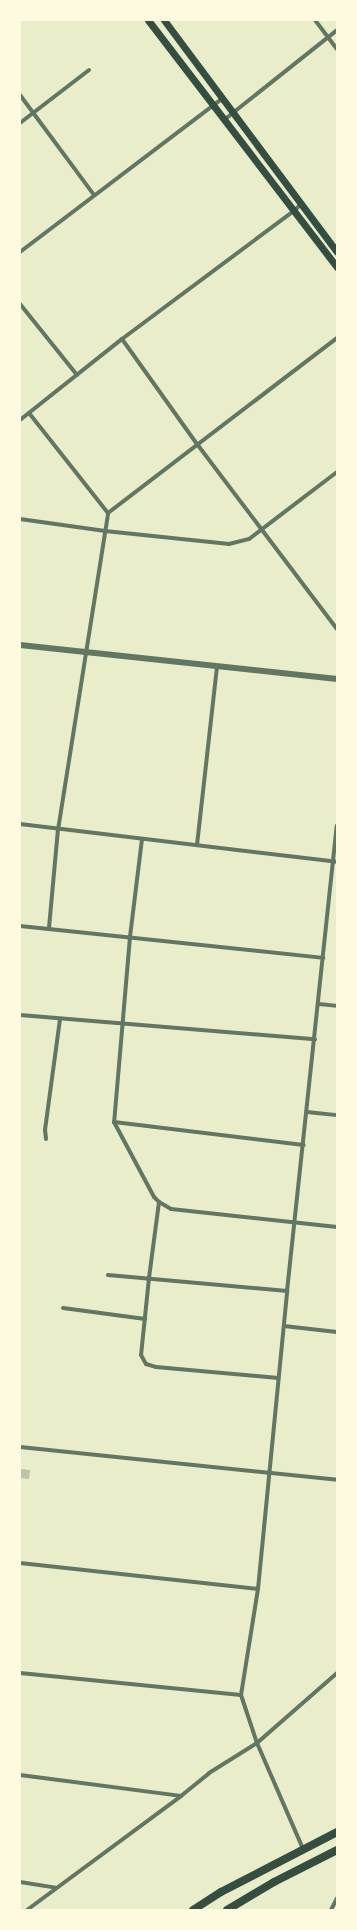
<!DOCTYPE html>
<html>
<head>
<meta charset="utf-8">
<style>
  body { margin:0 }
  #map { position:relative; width:357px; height:1930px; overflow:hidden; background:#e9edc9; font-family:"Roboto Serif",serif }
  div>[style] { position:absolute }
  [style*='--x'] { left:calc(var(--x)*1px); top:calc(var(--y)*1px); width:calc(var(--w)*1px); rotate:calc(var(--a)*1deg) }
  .building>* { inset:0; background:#bcc5a7; transform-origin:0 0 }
  .minor>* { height:4px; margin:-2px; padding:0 2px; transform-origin:2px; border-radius:2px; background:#617663 }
  .tertiary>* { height:6px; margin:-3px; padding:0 3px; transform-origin:3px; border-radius:3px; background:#617663 }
  .primary>* { height:7px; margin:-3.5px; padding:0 3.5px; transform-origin:3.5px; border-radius:3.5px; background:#344e41 }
  .trunk>* { height:8px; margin:-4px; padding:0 4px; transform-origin:4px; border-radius:4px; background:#344e41 }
  span { translate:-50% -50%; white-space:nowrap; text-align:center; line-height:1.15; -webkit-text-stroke:4px #fefae0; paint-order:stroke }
  .frame { position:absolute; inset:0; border:21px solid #fefae0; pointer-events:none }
</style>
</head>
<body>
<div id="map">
  <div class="building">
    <i style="left:20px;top:1469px;width:10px;height:9px;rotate:6deg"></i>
  </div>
  <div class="minor">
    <i style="--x:315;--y:20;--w:36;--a:53"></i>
    <i style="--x:20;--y:95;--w:124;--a:53.5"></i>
    <i style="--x:224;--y:120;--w:144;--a:-38.5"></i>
    <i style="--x:20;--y:123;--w:87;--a:-37.5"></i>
    <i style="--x:20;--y:252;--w:255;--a:-37.2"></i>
    <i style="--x:20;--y:304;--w:91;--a:51.2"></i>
    <i style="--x:122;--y:339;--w:129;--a:54.5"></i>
    <i style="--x:197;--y:444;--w:232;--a:52.9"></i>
    <i style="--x:29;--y:413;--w:127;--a:51.7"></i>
    <i style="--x:20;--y:420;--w:130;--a:-38.5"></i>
    <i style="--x:122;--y:339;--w:214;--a:-36.7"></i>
    <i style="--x:294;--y:211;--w:10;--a:-45"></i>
    <i style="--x:20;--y:519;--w:86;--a:8"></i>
    <i style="--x:105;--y:531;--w:125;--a:6"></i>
    <i style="--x:229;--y:544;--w:21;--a:-14"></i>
    <i style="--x:249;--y:539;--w:111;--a:-37.3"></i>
    <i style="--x:20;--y:824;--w:319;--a:6.8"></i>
    <i style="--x:142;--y:839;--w:99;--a:97"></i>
    <i style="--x:130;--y:937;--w:186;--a:94.9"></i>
    <i style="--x:114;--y:1122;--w:85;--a:61.9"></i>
    <i style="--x:154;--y:1197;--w:7;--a:45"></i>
    <i style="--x:159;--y:1202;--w:14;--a:30"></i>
    <i style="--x:171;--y:1209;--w:167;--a:6.2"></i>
    <i style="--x:197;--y:845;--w:180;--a:-83.6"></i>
    <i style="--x:20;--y:926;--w:305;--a:6"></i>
    <i style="--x:49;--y:928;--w:98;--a:-84.8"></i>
    <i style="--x:58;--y:830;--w:321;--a:-81"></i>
    <i style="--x:108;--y:513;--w:288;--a:-37.4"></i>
    <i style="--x:319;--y:1004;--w:18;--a:6"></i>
    <i style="--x:20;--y:1015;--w:296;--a:4.7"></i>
    <i style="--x:307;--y:1112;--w:30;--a:6"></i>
    <i style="--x:114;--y:1122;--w:191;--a:6.9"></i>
    <i style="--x:46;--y:1139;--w:9;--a:-96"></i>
    <i style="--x:45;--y:1130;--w:112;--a:-82.3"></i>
    <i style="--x:159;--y:1202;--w:77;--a:97.5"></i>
    <i style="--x:149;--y:1278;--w:77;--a:95.9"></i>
    <i style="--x:141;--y:1355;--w:10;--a:61"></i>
    <i style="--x:146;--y:1364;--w:10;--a:17"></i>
    <i style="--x:156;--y:1367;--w:123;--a:5.1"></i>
    <i style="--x:108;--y:1275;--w:180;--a:5.1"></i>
    <i style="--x:63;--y:1308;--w:83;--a:7.6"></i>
    <i style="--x:284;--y:1326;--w:53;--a:6.5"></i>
    <i style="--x:20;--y:1447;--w:319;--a:5.9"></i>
    <i style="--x:20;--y:1563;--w:239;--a:6.2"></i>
    <i style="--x:20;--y:1673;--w:222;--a:5.7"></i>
    <i style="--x:241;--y:1695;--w:51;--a:71.6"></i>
    <i style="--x:257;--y:1743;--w:116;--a:66.5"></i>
    <i style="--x:241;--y:1695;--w:107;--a:-80.9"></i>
    <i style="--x:258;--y:1589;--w:299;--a:-84.4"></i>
    <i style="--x:287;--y:1291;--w:468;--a:-83.9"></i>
    <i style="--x:20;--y:1775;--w:162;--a:7.4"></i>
    <i style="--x:181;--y:1796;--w:36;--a:-39"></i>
    <i style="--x:209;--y:1773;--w:57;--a:-32"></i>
    <i style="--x:257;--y:1743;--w:106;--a:-41.2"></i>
    <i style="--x:20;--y:1882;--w:36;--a:9"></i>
    <i style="--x:27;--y:1910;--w:192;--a:-36.5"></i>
    <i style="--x:331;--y:1910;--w:13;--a:-63"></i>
  </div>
  <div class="tertiary">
    <i style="--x:20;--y:645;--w:319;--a:6.1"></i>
  </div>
  <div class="primary">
    <i style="--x:148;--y:20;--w:311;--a:52.6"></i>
    <i style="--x:164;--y:20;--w:289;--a:53.3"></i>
  </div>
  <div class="trunk">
    <i style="--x:193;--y:1910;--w:33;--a:-33"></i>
    <i style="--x:221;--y:1892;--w:131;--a:-27.3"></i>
    <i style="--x:227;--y:1910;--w:55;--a:-30.8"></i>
    <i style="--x:274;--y:1882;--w:71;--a:-26.9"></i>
  </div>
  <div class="frame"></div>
</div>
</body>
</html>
